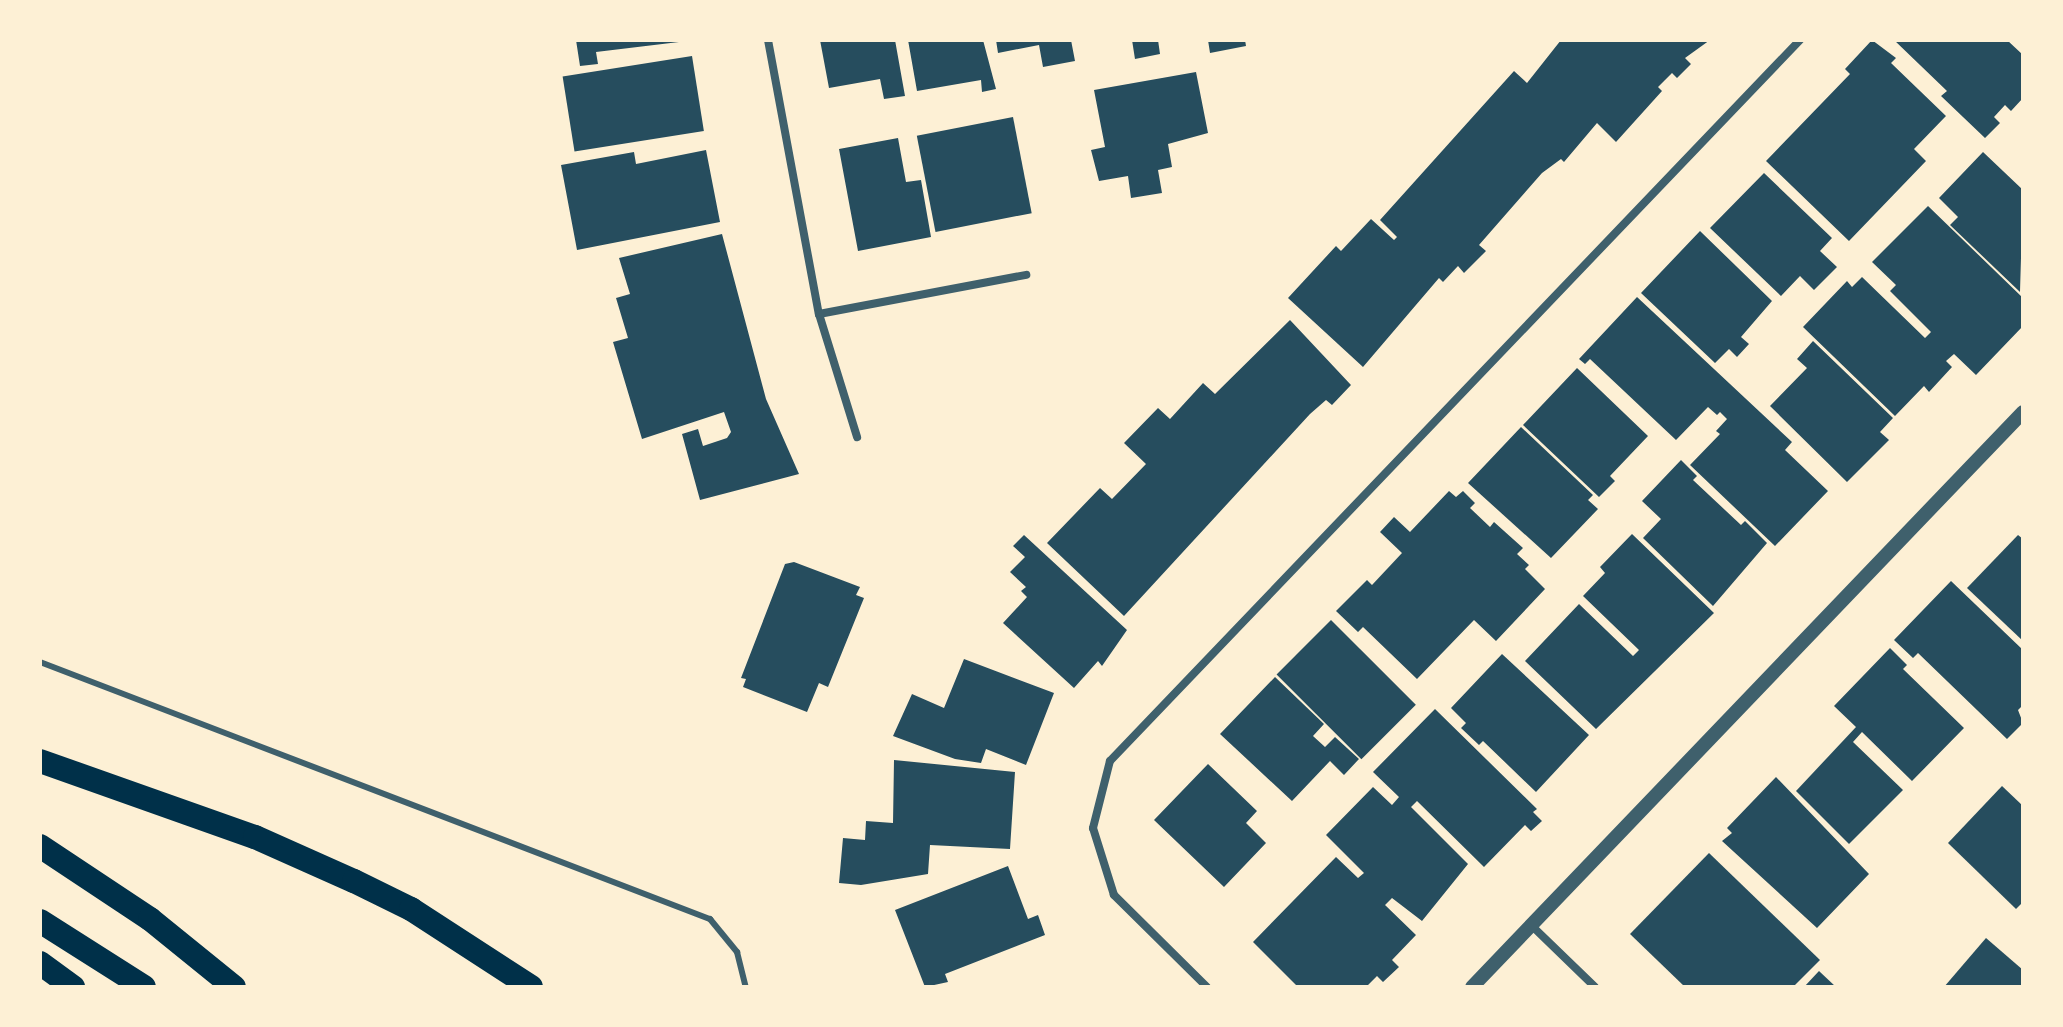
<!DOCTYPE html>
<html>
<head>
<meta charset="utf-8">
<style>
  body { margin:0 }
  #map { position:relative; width:2063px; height:1027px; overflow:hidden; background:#fdf0d5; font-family:"DM Sans",sans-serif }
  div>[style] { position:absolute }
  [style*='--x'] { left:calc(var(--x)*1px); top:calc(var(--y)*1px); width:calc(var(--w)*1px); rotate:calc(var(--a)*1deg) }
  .building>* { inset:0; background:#264d5e; transform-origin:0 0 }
  .service>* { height:6px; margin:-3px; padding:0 3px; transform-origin:3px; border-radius:3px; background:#3f606c }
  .minor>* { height:8px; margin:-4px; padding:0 4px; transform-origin:4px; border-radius:4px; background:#3f606c }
  .tertiary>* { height:14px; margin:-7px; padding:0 7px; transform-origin:7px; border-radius:7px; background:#3f606c }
  .motorway>* { height:24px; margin:-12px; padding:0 12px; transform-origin:12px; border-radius:12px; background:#003049 }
  span { translate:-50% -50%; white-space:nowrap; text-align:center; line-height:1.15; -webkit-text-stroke:8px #fdf0d5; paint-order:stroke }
  .frame { position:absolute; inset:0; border:42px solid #fdf0d5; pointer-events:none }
</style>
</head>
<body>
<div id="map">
  <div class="building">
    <i style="clip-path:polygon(576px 40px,679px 40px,679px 42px,596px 52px,598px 64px,580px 66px)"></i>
    <i style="clip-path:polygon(820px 40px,895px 40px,905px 96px,884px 99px,880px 79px,829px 88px)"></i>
    <i style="clip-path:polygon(908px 40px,983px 40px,996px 89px,982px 92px,981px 80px,917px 91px)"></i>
    <i style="clip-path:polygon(996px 40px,1071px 40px,1075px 61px,1043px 67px,1039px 45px,998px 53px)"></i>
    <i style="clip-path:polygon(1132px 40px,1158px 40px,1160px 54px,1135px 59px)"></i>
    <i style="clip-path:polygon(1208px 40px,1245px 40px,1246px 46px,1210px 53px)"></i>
    <i style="clip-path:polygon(1561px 40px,1710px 40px,1685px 58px,1691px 64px,1677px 78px,1672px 73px,1658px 87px,1662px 91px,1616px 142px,1597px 123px,1564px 162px,1561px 159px,1542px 173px,1479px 245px,1486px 251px,1464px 273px,1458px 266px,1443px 282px,1439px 278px,1363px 367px,1288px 298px,1336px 246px,1341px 251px,1371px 219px,1394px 240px,1397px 237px,1380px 220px,1514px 71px,1527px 83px)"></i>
    <i style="clip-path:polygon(1872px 40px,1896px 58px,1891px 63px,1946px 116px,1914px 149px,1926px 161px,1849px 241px,1766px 161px,1850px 74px,1845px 69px)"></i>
    <i style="clip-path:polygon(1894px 40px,2007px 40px,2023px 55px,2023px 98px,2011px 111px,2005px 105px,1994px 117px,2000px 123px,1985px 138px,1941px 96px,1947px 91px)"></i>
    <i style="left:692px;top:56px;width:76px;height:131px;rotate:81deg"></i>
    <i style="clip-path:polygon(1196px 72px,1208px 133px,1168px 144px,1172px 167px,1158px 170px,1162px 193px,1131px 198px,1128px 176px,1099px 181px,1091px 150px,1105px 147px,1094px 90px)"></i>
    <i style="left:1013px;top:117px;width:98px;height:98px;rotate:79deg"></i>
    <i style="clip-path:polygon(898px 138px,906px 182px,921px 180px,931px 237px,858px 251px,839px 149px)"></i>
    <i style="clip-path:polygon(706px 150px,720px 222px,577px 250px,561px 165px,634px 152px,636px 164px)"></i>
    <i style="clip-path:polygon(1983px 152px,2023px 190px,2020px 292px,1950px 225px,1958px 217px,1939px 198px)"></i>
    <i style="clip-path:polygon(1764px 173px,1832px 238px,1820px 251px,1837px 267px,1814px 290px,1800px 276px,1781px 296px,1710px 228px)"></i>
    <i style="clip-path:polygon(1928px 206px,2023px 298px,2023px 326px,1976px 375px,1954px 354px,1946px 361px,1952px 367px,1929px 392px,1924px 386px,1895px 416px,1803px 327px,1847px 281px,1852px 287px,1862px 277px,1925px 338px,1931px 332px,1890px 291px,1896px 285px,1872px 262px)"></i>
    <i style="clip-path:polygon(1700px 231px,1772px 301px,1741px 337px,1749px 344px,1737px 357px,1729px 349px,1715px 363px,1641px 293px)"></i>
    <i style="clip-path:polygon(722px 234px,766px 399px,799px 474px,700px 500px,682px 434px,698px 429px,703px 446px,727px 438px,731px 432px,724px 412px,642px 439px,613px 342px,628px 338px,616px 298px,630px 294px,619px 258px)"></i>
    <i style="clip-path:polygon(1637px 297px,1792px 442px,1785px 450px,1828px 491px,1775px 546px,1690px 465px,1720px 434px,1716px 431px,1727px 419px,1720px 412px,1717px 415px,1708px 407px,1676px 440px,1590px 359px,1585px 364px,1579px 359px)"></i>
    <i style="clip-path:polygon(1290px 320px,1351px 385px,1332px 405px,1326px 400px,1310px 414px,1124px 616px,1047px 543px,1100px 488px,1112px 499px,1146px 464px,1124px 443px,1158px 408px,1170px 419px,1203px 383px,1215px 394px)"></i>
    <i style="clip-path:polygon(1813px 341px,1893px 418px,1880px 432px,1889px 440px,1847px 482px,1770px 406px,1807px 368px,1797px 359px)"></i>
    <i style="clip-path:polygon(1577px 368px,1648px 436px,1610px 476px,1615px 481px,1599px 497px,1523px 425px)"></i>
    <i style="clip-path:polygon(1521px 427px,1593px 495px,1588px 500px,1598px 509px,1551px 558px,1468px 483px)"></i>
    <i style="clip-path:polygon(1681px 460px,1697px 476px,1693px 480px,1741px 525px,1745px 521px,1767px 543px,1713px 606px,1643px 538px,1661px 519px,1642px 501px)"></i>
    <i style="clip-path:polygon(1449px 491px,1456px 497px,1463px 491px,1475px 503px,1470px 508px,1490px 527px,1494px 522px,1523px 548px,1517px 554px,1529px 565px,1525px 569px,1545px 589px,1496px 641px,1474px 620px,1417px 679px,1363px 627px,1358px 632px,1336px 611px,1367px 580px,1372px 585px,1402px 553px,1380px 532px,1394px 517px,1410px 532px)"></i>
    <i style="clip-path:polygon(1632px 534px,1714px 613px,1596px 729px,1525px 661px,1579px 604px,1633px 656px,1639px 650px,1583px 596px,1605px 573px,1600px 567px)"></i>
    <i style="clip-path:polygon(1024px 535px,1127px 630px,1102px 666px,1098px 661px,1074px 688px,1003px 623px,1027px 597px,1021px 591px,1026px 587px,1010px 572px,1025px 557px,1013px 546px)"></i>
    <i style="clip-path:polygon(2018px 535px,2023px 539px,2023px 641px,1967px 588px)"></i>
    <i style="clip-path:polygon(794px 562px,860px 587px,856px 595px,864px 598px,828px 687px,819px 683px,807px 712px,743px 687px,746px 679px,741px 678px,785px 564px)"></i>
    <i style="clip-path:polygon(1951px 581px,2023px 650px,2023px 705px,2018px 710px,2023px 723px,2007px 739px,1918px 653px,1913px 658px,1894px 640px)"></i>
    <i style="left:1331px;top:620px;width:120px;height:77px;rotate:45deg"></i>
    <i style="clip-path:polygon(1890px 648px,1907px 665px,1903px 669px,1964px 728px,1912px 781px,1862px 732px,1853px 742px,1903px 790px,1849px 844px,1796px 791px,1856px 727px,1834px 706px)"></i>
    <i style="clip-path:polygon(1502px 654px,1589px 735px,1536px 792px,1483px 741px,1479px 745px,1461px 728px,1466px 723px,1451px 708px)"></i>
    <i style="clip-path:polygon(964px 659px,1054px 693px,1026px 765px,986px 749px,981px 763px,955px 759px,893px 736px,912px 694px,944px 708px)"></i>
    <i style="clip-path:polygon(1275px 677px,1324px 724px,1313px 736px,1325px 747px,1335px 737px,1359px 759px,1344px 775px,1330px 761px,1292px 801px,1220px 734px)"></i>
    <i style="clip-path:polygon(1435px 709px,1537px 809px,1533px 812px,1542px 821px,1531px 831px,1525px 825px,1484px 867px,1417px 801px,1411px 807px,1468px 864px,1422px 921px,1392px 898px,1385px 905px,1416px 935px,1392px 960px,1399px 967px,1383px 982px,1377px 976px,1366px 987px,1298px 987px,1253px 942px,1336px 857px,1358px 878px,1364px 873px,1326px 835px,1373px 787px,1392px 805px,1399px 797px,1373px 772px)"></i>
    <i style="clip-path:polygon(894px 760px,1015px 772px,1010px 849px,930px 845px,928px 874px,861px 885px,839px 883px,843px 838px,865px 840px,866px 821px,893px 823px)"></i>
    <i style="clip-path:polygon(1208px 764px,1257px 811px,1246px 823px,1266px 843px,1224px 887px,1154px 820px)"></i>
    <i style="clip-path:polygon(1776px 777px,1869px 874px,1817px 928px,1722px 841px,1732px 833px,1727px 828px)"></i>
    <i style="clip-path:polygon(2002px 786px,2023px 806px,2023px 902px,2016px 909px,1948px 843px)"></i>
    <i style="clip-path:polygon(1709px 853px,1820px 960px,1793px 987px,1685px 987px,1630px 934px)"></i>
    <i style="clip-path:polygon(1008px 866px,1028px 919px,1038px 915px,1045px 935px,945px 974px,948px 982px,925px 987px,895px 910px)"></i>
    <i style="clip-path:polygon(1986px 938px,2023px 970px,2023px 987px,1944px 987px)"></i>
    <i style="clip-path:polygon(1819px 971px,1836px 987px,1804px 987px)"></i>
  </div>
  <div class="service">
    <i style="--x:40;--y:662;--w:718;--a:20.99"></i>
    <i style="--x:710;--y:919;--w:43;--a:50.7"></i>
    <i style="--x:737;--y:952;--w:36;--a:76"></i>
  </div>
  <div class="minor">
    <i style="--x:768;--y:40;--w:279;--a:79.5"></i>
    <i style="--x:819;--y:314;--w:129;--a:72.8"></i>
    <i style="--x:819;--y:314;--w:211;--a:-10.7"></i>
    <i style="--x:1531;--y:925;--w:89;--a:44.1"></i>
    <i style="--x:1207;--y:987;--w:131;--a:-135.3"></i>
    <i style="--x:1114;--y:895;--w:70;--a:-107.4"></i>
    <i style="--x:1093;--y:828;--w:69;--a:-75.8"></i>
    <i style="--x:1110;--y:761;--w:998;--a:-46.26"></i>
  </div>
  <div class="tertiary">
    <i style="--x:1472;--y:987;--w:796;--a:-46.22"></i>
  </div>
  <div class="motorway">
    <i style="--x:40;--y:761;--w:228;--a:19.5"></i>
    <i style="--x:255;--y:837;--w:108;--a:24"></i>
    <i style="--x:354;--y:881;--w:64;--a:26.2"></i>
    <i style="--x:411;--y:909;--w:143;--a:33"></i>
    <i style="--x:40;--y:846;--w:132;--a:33.6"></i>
    <i style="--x:150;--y:919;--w:108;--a:39"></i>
    <i style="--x:40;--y:921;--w:123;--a:32.4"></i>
    <i style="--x:40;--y:963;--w:41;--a:36"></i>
  </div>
  <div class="frame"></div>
</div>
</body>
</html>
